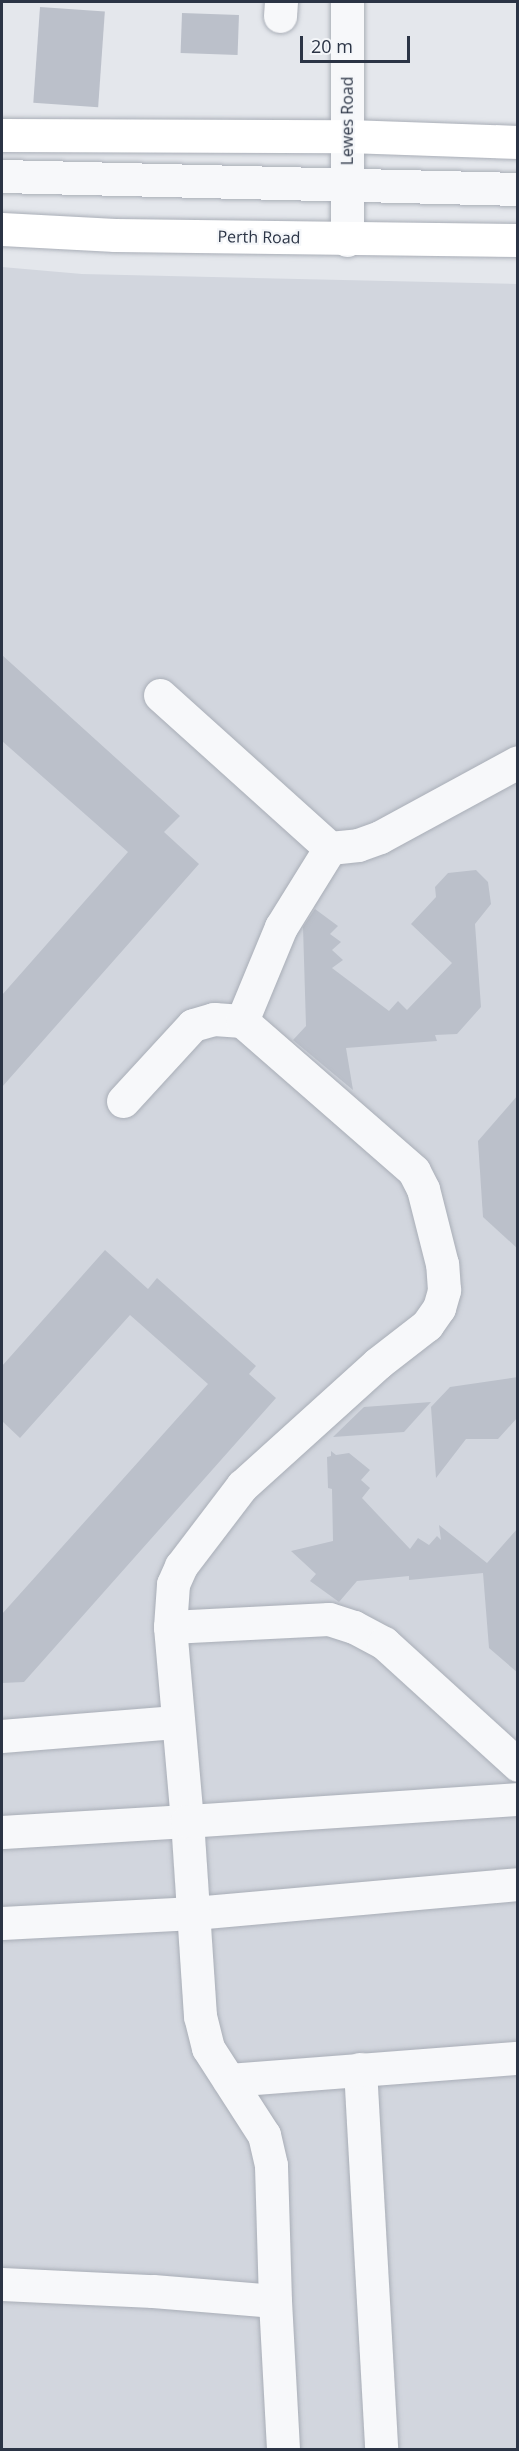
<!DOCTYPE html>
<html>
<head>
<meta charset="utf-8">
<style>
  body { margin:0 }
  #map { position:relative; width:519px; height:2451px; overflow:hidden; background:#e4e7ec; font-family:"Open Sans",sans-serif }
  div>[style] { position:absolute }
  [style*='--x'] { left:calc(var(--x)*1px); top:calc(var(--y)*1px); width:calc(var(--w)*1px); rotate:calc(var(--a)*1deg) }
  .built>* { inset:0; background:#d2d6de }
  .building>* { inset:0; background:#bbc0ca; transform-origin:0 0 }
  .roads { filter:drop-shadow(0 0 2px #a9aeb7) drop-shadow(0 0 2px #a9aeb7) }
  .minor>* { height:33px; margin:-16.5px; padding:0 16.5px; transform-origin:16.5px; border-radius:16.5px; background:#f7f8fa }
  .major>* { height:33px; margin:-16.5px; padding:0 16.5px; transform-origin:16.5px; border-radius:16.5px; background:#fff }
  span { translate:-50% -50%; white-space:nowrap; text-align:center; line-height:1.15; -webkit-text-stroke:4.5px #f4f6f9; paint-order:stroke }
  .street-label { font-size:16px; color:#2b3445 }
  .frame { position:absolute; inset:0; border:3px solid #2b3445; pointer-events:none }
  .scale { position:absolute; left:300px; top:36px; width:110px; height:27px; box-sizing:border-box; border:3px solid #2b3445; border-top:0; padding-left:8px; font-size:18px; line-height:21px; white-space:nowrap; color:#2b3445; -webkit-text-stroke:4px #f4f6f9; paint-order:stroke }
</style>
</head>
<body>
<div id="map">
  <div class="built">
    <i style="clip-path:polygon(2px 267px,82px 274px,517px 284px,517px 2449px,2px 2449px)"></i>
  </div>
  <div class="building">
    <i style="left:40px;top:7px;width:65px;height:96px;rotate:4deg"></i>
    <i style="left:182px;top:13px;width:57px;height:40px;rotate:2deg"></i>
    <i style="clip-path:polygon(2px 655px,180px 816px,164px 832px,199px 864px,2px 1087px,2px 995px,128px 852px,2px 741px)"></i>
    <i style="clip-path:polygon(476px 870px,488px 882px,491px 904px,475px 924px,481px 1007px,457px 1034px,435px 1035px,437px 1041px,346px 1048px,353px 1090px,293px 1040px,306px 1026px,303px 927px,315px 909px,338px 926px,330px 934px,341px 942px,332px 950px,343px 960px,332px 968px,389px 1011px,398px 1001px,407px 1010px,452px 963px,411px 924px,436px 897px,435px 887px,448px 873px)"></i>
    <i style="clip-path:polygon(518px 1095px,518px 1249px,483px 1217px,478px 1141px)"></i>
    <i style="clip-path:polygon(105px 1250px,148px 1289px,157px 1278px,256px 1366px,249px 1374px,276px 1398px,24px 1682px,2px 1683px,2px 1614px,208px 1384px,130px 1315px,20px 1438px,2px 1421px,2px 1366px)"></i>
    <i style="clip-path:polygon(518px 1377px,518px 1417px,498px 1439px,466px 1439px,436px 1478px,431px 1407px,450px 1387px)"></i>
    <i style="clip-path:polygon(431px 1402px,404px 1432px,333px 1437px,364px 1407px)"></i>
    <i style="clip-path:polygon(331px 1451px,336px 1455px,349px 1453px,370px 1470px,361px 1480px,370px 1488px,362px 1498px,410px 1549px,418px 1538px,429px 1545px,437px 1536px,441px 1540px,439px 1525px,487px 1563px,518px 1528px,518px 1673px,489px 1648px,483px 1573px,409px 1580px,409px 1576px,357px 1581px,339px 1602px,310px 1581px,316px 1574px,291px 1551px,333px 1541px,332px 1489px,328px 1488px,327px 1457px,331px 1456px)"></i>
  </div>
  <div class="roads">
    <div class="minor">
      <i style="--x:280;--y:16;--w:14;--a:-86"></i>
      <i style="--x:2;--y:176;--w:516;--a:1.44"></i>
      <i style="--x:347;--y:240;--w:238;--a:-90"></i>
      <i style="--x:160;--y:695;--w:229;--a:42"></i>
      <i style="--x:330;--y:848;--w:28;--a:-6"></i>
      <i style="--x:358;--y:845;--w:23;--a:-20"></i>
      <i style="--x:380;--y:837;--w:157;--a:-28.5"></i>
      <i style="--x:123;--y:1101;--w:103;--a:-47.4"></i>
      <i style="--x:193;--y:1025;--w:22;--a:-16"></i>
      <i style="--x:214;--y:1019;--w:28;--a:4"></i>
      <i style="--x:170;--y:1627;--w:159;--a:-2.9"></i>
      <i style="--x:329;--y:1619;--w:26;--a:18"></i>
      <i style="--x:354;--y:1627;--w:34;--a:28"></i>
      <i style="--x:384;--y:1643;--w:181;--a:42.3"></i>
      <i style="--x:2;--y:1736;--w:176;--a:-4.6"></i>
      <i style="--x:2;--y:1832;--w:185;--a:-3.4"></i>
      <i style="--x:187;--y:1821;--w:195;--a:-95"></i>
      <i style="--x:170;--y:1627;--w:43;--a:-86"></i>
      <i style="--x:173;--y:1584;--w:20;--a:-66"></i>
      <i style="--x:181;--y:1566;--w:101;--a:-52.7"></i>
      <i style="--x:242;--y:1486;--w:183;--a:-42.1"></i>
      <i style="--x:378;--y:1363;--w:62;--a:-37.8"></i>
      <i style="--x:427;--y:1325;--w:21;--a:-55"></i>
      <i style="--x:439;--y:1308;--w:19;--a:-74"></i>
      <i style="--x:444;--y:1290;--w:26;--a:-94"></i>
      <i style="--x:442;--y:1264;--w:77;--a:-104.2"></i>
      <i style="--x:423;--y:1189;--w:20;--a:-117"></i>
      <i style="--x:414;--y:1171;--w:228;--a:-138.9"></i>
      <i style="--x:242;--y:1021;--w:102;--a:-67.5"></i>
      <i style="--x:281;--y:927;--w:93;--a:-58.2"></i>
      <i style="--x:2;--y:1923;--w:192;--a:-3"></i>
      <i style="--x:194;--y:1913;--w:325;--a:-5.1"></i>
      <i style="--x:360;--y:2069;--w:382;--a:86.8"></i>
      <i style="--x:229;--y:2080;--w:290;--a:-4.4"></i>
      <i style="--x:2;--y:2284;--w:151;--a:2.7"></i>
      <i style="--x:153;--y:2291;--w:122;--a:4.7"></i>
      <i style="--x:275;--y:2301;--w:149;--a:86.9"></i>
      <i style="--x:275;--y:2301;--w:136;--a:-91.7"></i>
      <i style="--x:271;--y:2165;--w:31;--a:-103"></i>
      <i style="--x:264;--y:2135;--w:103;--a:-122.8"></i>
      <i style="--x:208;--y:2048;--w:33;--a:-104"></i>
      <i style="--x:200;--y:2016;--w:195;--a:-93.8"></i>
      <i style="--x:187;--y:1821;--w:332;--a:-3.8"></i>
    </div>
    <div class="major">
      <i style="--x:2;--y:135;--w:346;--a:0.2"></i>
      <i style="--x:348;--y:136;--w:170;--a:2"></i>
      <i style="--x:2;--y:229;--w:113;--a:3"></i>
      <i style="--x:115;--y:235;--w:403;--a:0.7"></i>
    </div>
  </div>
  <div class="street-label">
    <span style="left:347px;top:121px;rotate:-90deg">Lewes Road</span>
    <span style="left:259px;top:237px;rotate:1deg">Perth Road</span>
  </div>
  <div class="frame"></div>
  <div class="scale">20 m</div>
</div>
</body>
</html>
